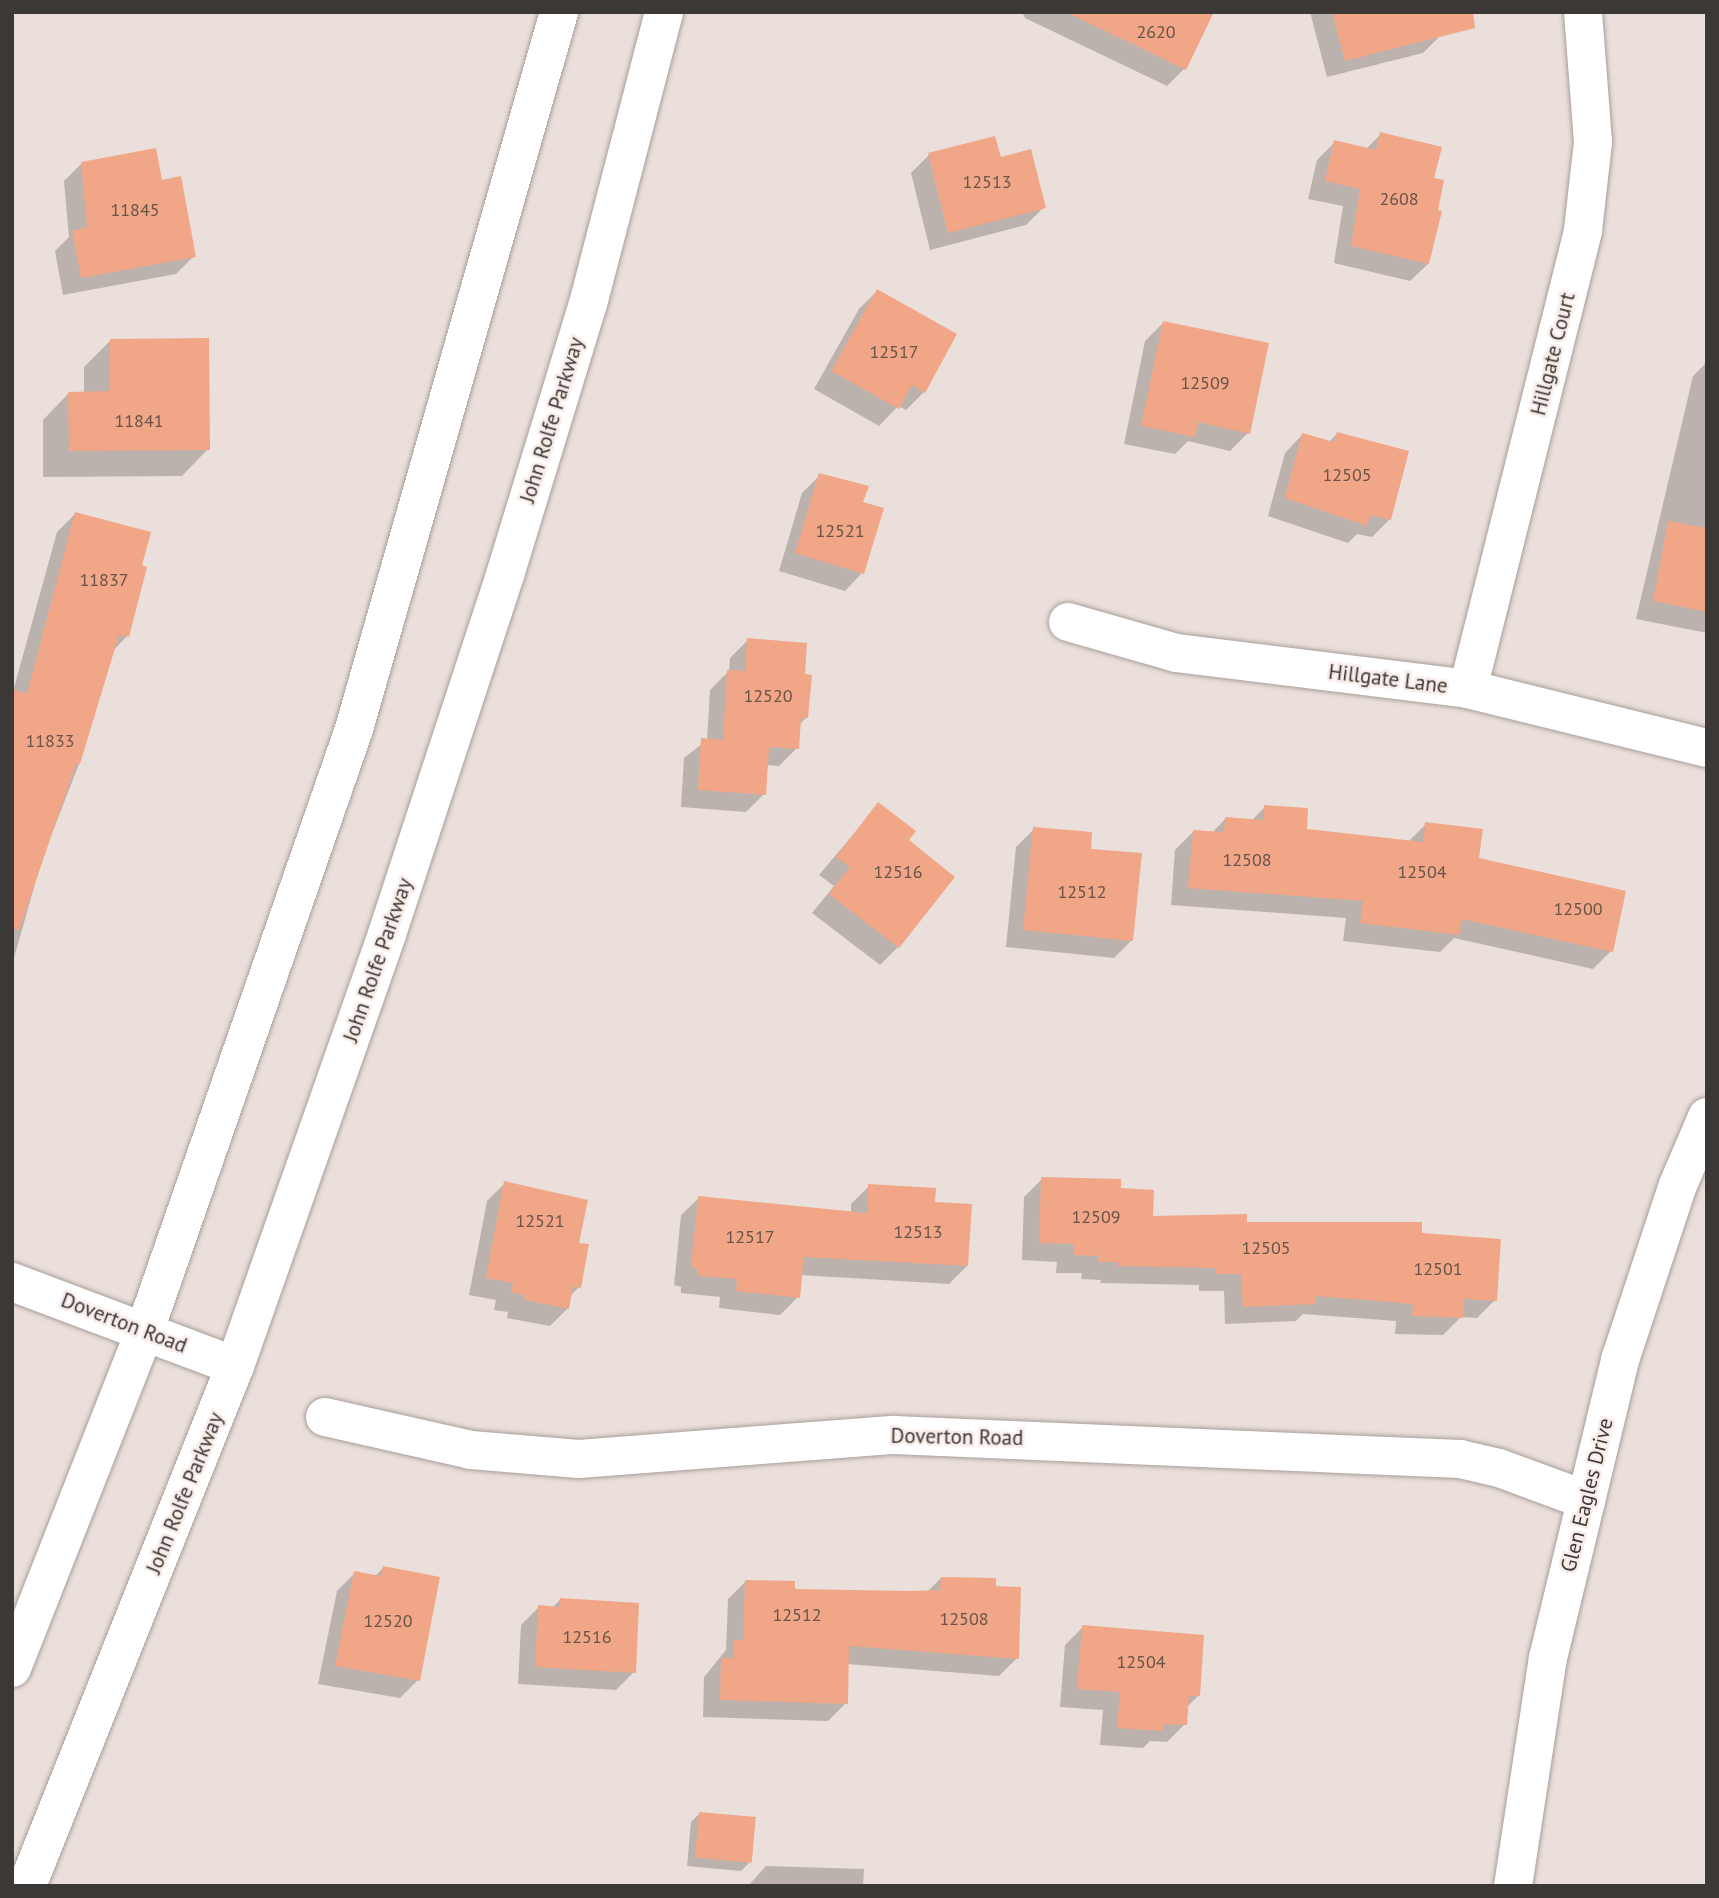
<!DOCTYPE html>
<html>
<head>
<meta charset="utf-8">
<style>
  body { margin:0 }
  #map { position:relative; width:1719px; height:1898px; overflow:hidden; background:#eadfda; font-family:"PT Sans",sans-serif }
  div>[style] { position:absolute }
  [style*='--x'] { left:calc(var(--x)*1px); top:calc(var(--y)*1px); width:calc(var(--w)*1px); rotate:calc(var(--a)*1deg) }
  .shadow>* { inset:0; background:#0003 }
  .building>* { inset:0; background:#f0a687; transform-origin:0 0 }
  .roads { filter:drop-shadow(0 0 2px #a89e99) drop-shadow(0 0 2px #a89e99) }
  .minor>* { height:38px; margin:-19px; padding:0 19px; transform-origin:19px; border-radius:19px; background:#fff }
  .major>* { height:38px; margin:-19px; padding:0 19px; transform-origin:19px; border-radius:19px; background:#fff }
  span { translate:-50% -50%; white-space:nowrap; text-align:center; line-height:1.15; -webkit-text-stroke:5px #f7ece8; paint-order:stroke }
  .number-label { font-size:18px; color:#69544a }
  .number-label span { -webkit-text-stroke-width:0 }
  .street-label { font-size:21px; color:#3c3836 }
  .frame { position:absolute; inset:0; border:14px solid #3c3836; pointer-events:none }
</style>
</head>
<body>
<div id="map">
  <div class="shadow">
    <i style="clip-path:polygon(1022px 12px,1212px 12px,1184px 69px,1167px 86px,1025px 18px)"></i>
    <i style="clip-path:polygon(1310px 12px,1435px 12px,1441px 35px,1423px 53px,1327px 77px)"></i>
    <i style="clip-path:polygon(1381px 134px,1432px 180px,1428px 264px,1410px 281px,1334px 263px,1343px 206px,1308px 199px,1317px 160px,1335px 142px,1365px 150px)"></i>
    <i style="clip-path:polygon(929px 155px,1000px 159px,1044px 207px,1026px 225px,930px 250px,911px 173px)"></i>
    <i style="clip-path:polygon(82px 163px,161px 182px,194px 256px,176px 274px,63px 295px,55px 251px,69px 237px,64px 181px)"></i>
    <i style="clip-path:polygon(877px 291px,955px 335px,924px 392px,906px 410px,898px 406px,879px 426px,814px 389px,859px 309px)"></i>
    <i style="clip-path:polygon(1163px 323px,1248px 433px,1230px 451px,1188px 441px,1175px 454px,1124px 444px,1145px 341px)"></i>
    <i style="clip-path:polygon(110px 341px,208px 449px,182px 476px,43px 477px,43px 420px,69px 393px,84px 393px,84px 367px)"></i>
    <i style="clip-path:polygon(1707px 362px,1707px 633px,1636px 619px,1693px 376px)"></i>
    <i style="clip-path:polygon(1337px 434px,1390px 519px,1372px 537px,1357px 534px,1348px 543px,1268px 516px,1285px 453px,1302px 435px,1329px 442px)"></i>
    <i style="clip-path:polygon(820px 475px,861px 503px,862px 573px,845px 591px,779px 571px,802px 493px)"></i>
    <i style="clip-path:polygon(75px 514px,140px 567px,127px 636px,112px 652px,79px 764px,42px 859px,12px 965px,12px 695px,57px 532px)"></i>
    <i style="clip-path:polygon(748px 640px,803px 676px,807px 717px,799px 725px,797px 748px,779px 766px,766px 765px,764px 794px,746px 812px,681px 807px,684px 758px,707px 740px,710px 690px,729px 671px,730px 658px)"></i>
    <i style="clip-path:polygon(878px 805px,906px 841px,898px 947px,880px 965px,812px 913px,834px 886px,819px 875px)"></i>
    <i style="clip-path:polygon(1265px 807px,1305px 831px,1408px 842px,1426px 824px,1611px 951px,1593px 969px,1454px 938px,1440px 952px,1343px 941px,1346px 918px,1171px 905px,1175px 850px,1193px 832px,1212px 833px,1225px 819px,1251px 821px)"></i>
    <i style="clip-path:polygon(1034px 829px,1089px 850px,1132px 940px,1114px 958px,1006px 947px,1016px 847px)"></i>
    <i style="clip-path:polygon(1042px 1179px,1119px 1190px,1151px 1218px,1420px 1235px,1495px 1300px,1477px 1318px,1461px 1317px,1443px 1335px,1395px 1334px,1396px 1321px,1303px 1314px,1296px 1321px,1225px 1324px,1224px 1291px,1199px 1291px,1199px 1285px,1100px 1283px,1101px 1280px,1081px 1279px,1082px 1273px,1056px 1273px,1057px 1262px,1022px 1260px,1024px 1197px)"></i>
    <i style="clip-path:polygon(505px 1183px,577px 1244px,579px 1287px,570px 1296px,568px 1308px,550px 1326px,507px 1318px,508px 1312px,494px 1310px,496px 1300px,469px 1295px,487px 1201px)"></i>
    <i style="clip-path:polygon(869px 1186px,933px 1204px,967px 1266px,949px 1284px,800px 1275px,798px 1297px,780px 1315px,719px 1308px,720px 1297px,681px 1293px,681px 1287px,674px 1285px,681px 1215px,699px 1198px,851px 1213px,851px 1204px)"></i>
    <i style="clip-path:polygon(383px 1568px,418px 1680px,400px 1698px,318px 1684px,337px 1591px,355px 1573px,374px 1577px)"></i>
    <i style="clip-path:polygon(941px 1578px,994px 1587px,1017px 1658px,999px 1676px,847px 1664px,846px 1703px,828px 1721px,703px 1717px,704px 1677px,726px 1650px,728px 1599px,746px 1581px,793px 1591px,927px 1592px)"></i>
    <i style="clip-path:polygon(561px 1599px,634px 1672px,616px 1690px,518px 1684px,521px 1625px,539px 1607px,552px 1608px)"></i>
    <i style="clip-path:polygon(1083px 1627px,1198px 1696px,1187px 1707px,1185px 1724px,1167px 1742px,1150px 1741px,1143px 1748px,1100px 1745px,1103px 1710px,1060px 1707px,1065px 1645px)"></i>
    <i style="clip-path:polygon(700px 1813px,749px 1863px,741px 1871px,687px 1866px,691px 1822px)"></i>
    <i style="clip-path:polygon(766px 1866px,864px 1869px,863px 1886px,748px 1886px)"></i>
  </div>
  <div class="building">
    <i style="clip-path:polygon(1066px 12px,1214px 12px,1186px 70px)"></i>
    <i style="clip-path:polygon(1332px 12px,1473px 12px,1475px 28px,1345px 61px)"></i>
    <i style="clip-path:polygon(1380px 132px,1442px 147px,1434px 178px,1444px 180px,1438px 210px,1442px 211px,1429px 264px,1351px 246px,1360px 189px,1325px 181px,1334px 140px,1376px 150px)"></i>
    <i style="clip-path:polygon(995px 136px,1001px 157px,1031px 149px,1046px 208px,948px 233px,928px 153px)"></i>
    <i style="clip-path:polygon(156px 148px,162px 180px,181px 176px,196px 257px,81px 278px,72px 231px,87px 227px,81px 162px)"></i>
    <i style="clip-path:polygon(877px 289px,957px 334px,925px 393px,912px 385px,899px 409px,831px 371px)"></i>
    <i style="clip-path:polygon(1163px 321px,1269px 343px,1250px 434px,1198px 422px,1195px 437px,1141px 426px)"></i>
    <i style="clip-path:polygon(209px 338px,210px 450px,69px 451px,68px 392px,110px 391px,110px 339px)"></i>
    <i style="clip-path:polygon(1337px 432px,1409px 451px,1391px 520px,1370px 515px,1367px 526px,1285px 498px,1302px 433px,1334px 442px)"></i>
    <i style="clip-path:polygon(819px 473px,869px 486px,863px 502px,884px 508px,864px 574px,795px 553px)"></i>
    <i style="clip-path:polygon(75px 512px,151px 532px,142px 565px,147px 567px,129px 637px,119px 635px,80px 764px,76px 764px,19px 930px,12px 929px,12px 689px,27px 694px)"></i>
    <i style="clip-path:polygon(1668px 521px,1707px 528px,1707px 612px,1653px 601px)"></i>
    <i style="clip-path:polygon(747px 638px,807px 643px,805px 674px,812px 675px,808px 718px,801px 718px,799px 749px,769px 747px,766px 795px,698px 790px,701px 738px,723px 740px,727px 670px,745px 671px)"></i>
    <i style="clip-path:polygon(878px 802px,916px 831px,909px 840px,955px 877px,899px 948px,829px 894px,850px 867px,836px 857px)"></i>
    <i style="clip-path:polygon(1264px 805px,1308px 808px,1307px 829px,1423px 842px,1425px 822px,1483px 829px,1479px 858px,1626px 891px,1613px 952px,1461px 919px,1460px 935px,1360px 923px,1363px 901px,1188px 888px,1193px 830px,1224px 832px,1225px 817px,1263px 820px)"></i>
    <i style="clip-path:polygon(1033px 827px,1092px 832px,1091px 849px,1142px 853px,1133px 941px,1023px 930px)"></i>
    <i style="clip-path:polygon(1041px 1177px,1121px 1179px,1121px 1188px,1154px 1190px,1153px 1216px,1247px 1214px,1247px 1222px,1422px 1222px,1422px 1233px,1501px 1239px,1497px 1301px,1464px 1299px,1463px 1318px,1412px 1316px,1413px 1304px,1316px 1296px,1316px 1304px,1243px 1307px,1241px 1274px,1216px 1274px,1216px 1268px,1118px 1266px,1118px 1262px,1098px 1262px,1099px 1256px,1073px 1255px,1074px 1244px,1039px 1243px)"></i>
    <i style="clip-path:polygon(504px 1181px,588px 1200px,579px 1243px,589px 1244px,581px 1288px,573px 1286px,569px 1309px,524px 1300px,525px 1295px,511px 1292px,513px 1283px,486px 1278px)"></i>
    <i style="clip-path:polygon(868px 1184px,936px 1188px,935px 1202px,972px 1204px,968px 1266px,804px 1257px,800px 1298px,736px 1291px,737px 1279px,698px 1276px,698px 1269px,691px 1267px,698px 1196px,867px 1213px)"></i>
    <i style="clip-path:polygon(383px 1566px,440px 1577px,420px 1681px,335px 1666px,354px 1571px,381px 1576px)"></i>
    <i style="clip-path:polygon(941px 1577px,996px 1578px,996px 1586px,1021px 1587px,1019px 1659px,849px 1646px,848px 1704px,720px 1700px,721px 1658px,733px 1658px,734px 1640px,743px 1640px,745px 1580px,795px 1581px,795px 1589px,910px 1591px,940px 1590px)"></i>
    <i style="clip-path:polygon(560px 1598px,639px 1603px,636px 1673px,535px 1667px,538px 1605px,559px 1607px)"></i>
    <i style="clip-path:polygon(1082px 1625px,1204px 1635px,1200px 1696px,1189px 1696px,1187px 1725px,1163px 1724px,1163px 1731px,1117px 1728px,1120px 1692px,1077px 1689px)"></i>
    <i style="left:699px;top:1812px;width:57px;height:46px;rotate:5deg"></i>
  </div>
  <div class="roads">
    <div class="minor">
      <i style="--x:1068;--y:622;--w:112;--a:16"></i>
      <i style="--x:1176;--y:653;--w:294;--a:7"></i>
      <i style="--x:1468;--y:689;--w:246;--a:13.9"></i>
      <i style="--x:1468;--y:689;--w:473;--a:-75.9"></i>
      <i style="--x:1583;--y:230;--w:89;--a:-83.5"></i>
      <i style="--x:1593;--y:142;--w:130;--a:-94.4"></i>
      <i style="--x:12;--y:1282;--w:238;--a:20.6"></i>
      <i style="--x:325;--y:1417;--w:150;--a:12.7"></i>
      <i style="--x:471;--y:1450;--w:108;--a:4.8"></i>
      <i style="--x:579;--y:1459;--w:316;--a:-4.4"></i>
      <i style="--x:894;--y:1435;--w:567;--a:2.43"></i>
      <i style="--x:1460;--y:1459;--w:40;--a:13"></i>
      <i style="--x:1499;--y:1468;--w:93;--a:20.2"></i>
      <i style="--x:1513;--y:1886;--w:231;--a:-81.3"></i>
      <i style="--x:1548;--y:1658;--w:307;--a:-76.4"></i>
      <i style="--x:1620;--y:1360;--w:184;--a:-71.7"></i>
      <i style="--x:1678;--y:1185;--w:74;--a:-66.9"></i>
    </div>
    <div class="major">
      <i style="--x:12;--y:1668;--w:363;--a:-68.5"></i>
      <i style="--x:145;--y:1330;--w:636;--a:-70.82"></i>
      <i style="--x:354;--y:729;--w:746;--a:-74.04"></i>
      <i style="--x:27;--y:1886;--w:560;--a:-68.2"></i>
      <i style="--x:235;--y:1366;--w:458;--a:-70.6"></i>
      <i style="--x:387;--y:934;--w:378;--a:-71.8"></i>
      <i style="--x:505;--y:575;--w:283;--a:-73"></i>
      <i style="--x:588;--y:304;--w:302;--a:-75.4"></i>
    </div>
  </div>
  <div class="number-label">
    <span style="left:1156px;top:32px">2620</span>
    <span style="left:987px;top:182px">12513</span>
    <span style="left:1399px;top:199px">2608</span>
    <span style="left:135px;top:210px">11845</span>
    <span style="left:894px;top:352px">12517</span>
    <span style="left:1205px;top:383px">12509</span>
    <span style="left:139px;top:421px">11841</span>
    <span style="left:1347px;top:475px">12505</span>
    <span style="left:840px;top:531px">12521</span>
    <span style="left:104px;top:580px">11837</span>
    <span style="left:768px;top:696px">12520</span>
    <span style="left:50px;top:741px">11833</span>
    <span style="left:1247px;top:860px">12508</span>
    <span style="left:898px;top:872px">12516</span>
    <span style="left:1422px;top:872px">12504</span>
    <span style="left:1082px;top:892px">12512</span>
    <span style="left:1578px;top:909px">12500</span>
    <span style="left:1096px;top:1217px">12509</span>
    <span style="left:540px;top:1221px">12521</span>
    <span style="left:918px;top:1232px">12513</span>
    <span style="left:750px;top:1237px">12517</span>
    <span style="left:1266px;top:1248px">12505</span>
    <span style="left:1438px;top:1269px">12501</span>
    <span style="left:797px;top:1615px">12512</span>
    <span style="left:964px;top:1619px">12508</span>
    <span style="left:388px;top:1621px">12520</span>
    <span style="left:587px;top:1637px">12516</span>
    <span style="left:1141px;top:1662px">12504</span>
  </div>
  <div class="street-label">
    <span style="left:1553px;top:354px;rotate:-76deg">Hillgate Court</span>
    <span style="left:552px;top:420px;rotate:-73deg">John Rolfe Parkway</span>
    <span style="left:1388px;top:679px;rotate:7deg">Hillgate Lane</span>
    <span style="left:378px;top:960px;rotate:-71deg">John Rolfe Parkway</span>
    <span style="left:124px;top:1323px;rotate:21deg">Doverton Road</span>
    <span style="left:957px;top:1437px;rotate:1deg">Doverton Road</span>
    <span style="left:185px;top:1493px;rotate:-68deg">John Rolfe Parkway</span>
    <span style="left:1587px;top:1495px;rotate:-76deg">Glen Eagles Drive</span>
  </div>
  <div class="frame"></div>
</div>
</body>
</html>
